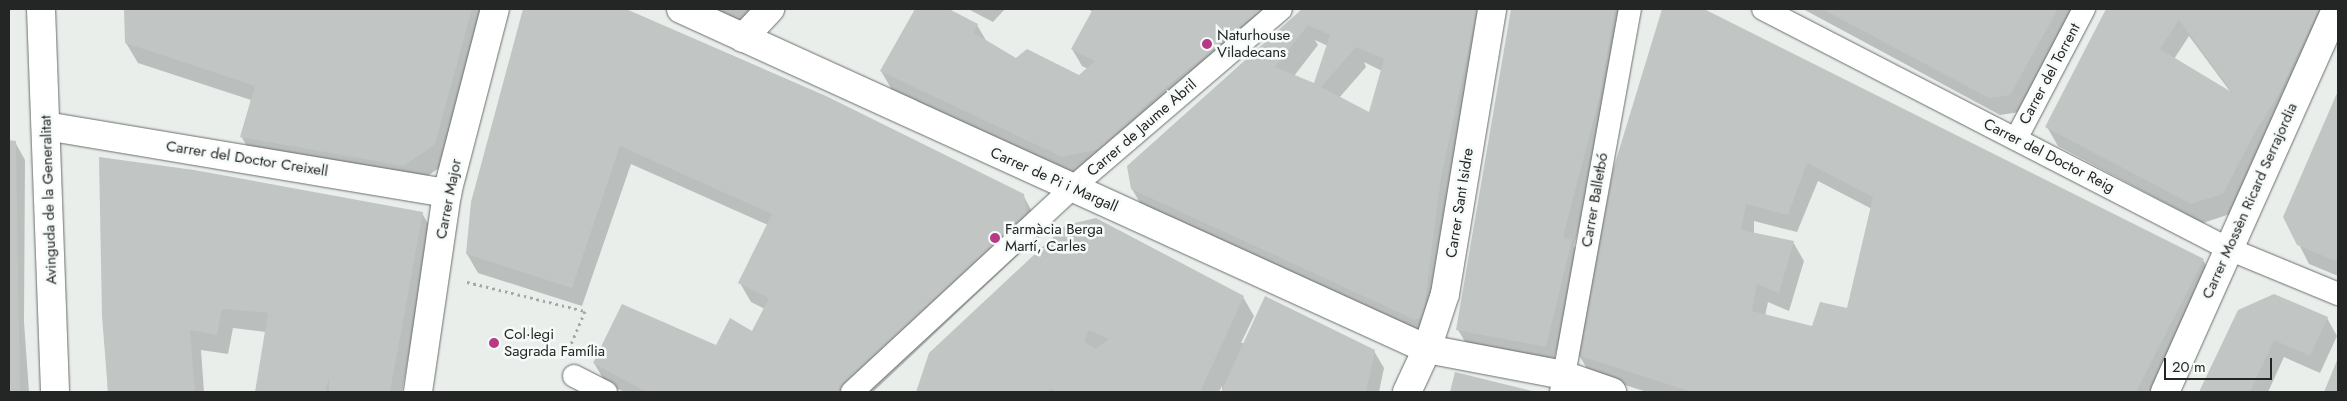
<!DOCTYPE html>
<html>
<head>
<meta charset="utf-8">
<style>
  body { margin:0 }
  #map { position:relative; width:2347px; height:401px; overflow:hidden; background:#e9eeeb; font-family:Jost,sans-serif }
  div>[style] { position:absolute }
  [style*='--x'] { left:calc(var(--x)*1px); top:calc(var(--y)*1px); width:calc(var(--w)*1px); rotate:calc(var(--a)*1deg) }
  .shadow>* { inset:0; background:#0003 }
  .building>* { inset:0; background:#c1c5c3 }
  .path>* { height:3px; margin-top:-1.5px; transform-origin:0; background:repeating-linear-gradient(90deg,#a3a7a5 0 2.5px,transparent 0 6.5px) }
  .roads { filter:drop-shadow(0 0 1px #6a6f6d) drop-shadow(0 0 1px #6a6f6d) }
  .pedestrian>* { height:22px; margin:-11px; padding:0 11px; transform-origin:11px; border-radius:11px; background:#fff }
  .minor>* { height:28px; margin:-14px; padding:0 14px; transform-origin:14px; border-radius:14px; background:#fff }
  .tertiary>* { height:28px; margin:-14px; padding:0 14px; transform-origin:14px; border-radius:14px; background:#fff }
  .dots>* { width:14px; height:14px; translate:-50% -50%; box-sizing:border-box; border:2px solid #f6fbf9; border-radius:50% }
  span { translate:-50% -50%; white-space:nowrap; text-align:center; line-height:1.15; -webkit-text-stroke:5px #f6fbf9; paint-order:stroke }
  .poi-label { font-size:15px; color:#242625 }
  .left { translate:0 -50%; text-align:left }
  .street-label { font-size:15px; color:#242625 }
  .frame { position:absolute; inset:0; border:10px solid #242625; pointer-events:none }
  .scale { position:absolute; left:2164px; top:358px; width:108px; height:22px; box-sizing:border-box; border:2px solid #242625; border-top:0; padding-left:6px; font-size:15px; line-height:18px; white-space:nowrap; color:#242625; -webkit-text-stroke:4px #f6fbf9; paint-order:stroke }
</style>
</head>
<body>
<div id="map">
  <div class="shadow">
    <i style="clip-path:polygon(125px 9px,488px 9px,446px 163px,415px 185px,252px 155px,241px 136px,251px 100px,138px 63px,126px 43px)"></i>
    <i style="clip-path:polygon(525px 9px,622px 9px,826px 97px,1023px 195px,1034px 215px,1037px 237px,873px 392px,624px 392px,605px 382px,594px 363px,717px 346px,753px 332px,765px 309px,751px 302px,740px 283px,768px 225px,631px 164px,582px 306px,478px 273px,467px 254px,472px 202px)"></i>
    <i style="clip-path:polygon(709px 9px,779px 9px,741px 23px)"></i>
    <i style="clip-path:polygon(917px 9px,947px 9px,977px 25px,987px 42px,1016px 59px,1079px 77px,1088px 69px,1082px 66px,1072px 49px,1093px 12px,1088px 9px,1294px 9px,1236px 57px,1074px 175px,892px 90px,881px 71px)"></i>
    <i style="clip-path:polygon(968px 9px,1005px 9px,993px 22px)"></i>
    <i style="clip-path:polygon(evenodd,1304px 9px,1490px 9px,1425px 337px,1143px 208px,1132px 189px,1128px 166px,1304px 9px,1315px 40px,1328px 46px,1315px 85px,1294px 76px,1318px 45px,1315px 40px,1304px 9px,1364px 62px,1382px 71px,1369px 115px,1339px 98px,1366px 67px,1364px 62px)"></i>
    <i style="clip-path:polygon(1512px 9px,1628px 9px,1608px 117px,1574px 246px,1581px 258px,1554px 360px,1466px 343px,1458px 330px)"></i>
    <i style="clip-path:polygon(evenodd,1664px 9px,1701px 9px,2203px 260px,2214px 279px,2155px 392px,1647px 392px,1590px 374px,1579px 355px,1632px 118px,1664px 9px,1818px 181px,1872px 209px,1849px 309px,1813px 327px,1765px 316px,1768px 302px,1789px 311px,1804px 261px,1793px 242px,1754px 234px,1754px 221px,1797px 232px,1818px 181px)"></i>
    <i style="clip-path:polygon(1803px 9px,2077px 9px,2020px 112px,2000px 115px)"></i>
    <i style="clip-path:polygon(evenodd,2107px 9px,2335px 9px,2233px 213px,2203px 223px,2058px 146px,2047px 127px,2107px 9px,2189px 36px,2232px 94px,2174px 59px,2189px 36px)"></i>
    <i style="clip-path:polygon(2338px 92px,2338px 276px,2309px 264px,2285px 217px)"></i>
    <i style="clip-path:polygon(9px 141px,15px 142px,25px 160px,24px 322px,29px 392px,9px 392px)"></i>
    <i style="clip-path:polygon(422px 213px,432px 231px,402px 392px,256px 392px,266px 332px,233px 328px,228px 354px,201px 350px,204px 392px,108px 392px,104px 316px)"></i>
    <i style="clip-path:polygon(2274px 295px,2327px 318px,2337px 336px,2320px 373px,2284px 357px,2268px 392px,2201px 392px,2239px 311px)"></i>
    <i style="clip-path:polygon(1243px 297px,1254px 316px,1241px 343px,1374px 351px,1384px 368px,1379px 392px,1222px 392px,1222px 386px,1219px 392px,918px 392px,930px 354px)"></i>
    <i style="clip-path:polygon(1455px 373px,1533px 392px,1451px 392px)"></i>
  </div>
  <div class="building">
    <i style="clip-path:polygon(124px 9px,472px 9px,435px 144px,404px 166px,240px 137px,255px 86px,125px 43px)"></i>
    <i style="clip-path:polygon(523px 9px,626px 9px,826px 96px,1024px 194px,1027px 218px,844px 392px,646px 392px,593px 363px,622px 304px,716px 345px,730px 318px,752px 331px,769px 298px,738px 283px,772px 214px,620px 146px,572px 288px,466px 254px,471px 202px)"></i>
    <i style="clip-path:polygon(915px 9px,949px 9px,978px 24px,974px 33px,1016px 58px,1027px 49px,1079px 75px,1095px 61px,1071px 49px,1093px 9px,1262px 9px,1158px 94px,1099px 149px,1062px 157px,880px 71px)"></i>
    <i style="clip-path:polygon(evenodd,1302px 9px,1477px 9px,1441px 178px,1423px 317px,1415px 320px,1131px 189px,1127px 166px,1302px 9px,1308px 25px,1330px 35px,1314px 83px,1275px 67px,1308px 25px,1302px 9px,1356px 47px,1384px 59px,1369px 112px,1321px 87px,1356px 47px)"></i>
    <i style="clip-path:polygon(1511px 9px,1615px 9px,1599px 99px,1563px 237px,1572px 240px,1546px 347px,1456px 330px)"></i>
    <i style="clip-path:polygon(evenodd,1662px 9px,1704px 9px,2204px 259px,2136px 392px,1692px 392px,1577px 355px,1613px 170px,1662px 9px,1807px 163px,1873px 197px,1847px 308px,1820px 302px,1812px 326px,1752px 311px,1757px 284px,1779px 293px,1794px 241px,1741px 230px,1746px 204px,1788px 215px,1807px 163px)"></i>
    <i style="clip-path:polygon(1822px 9px,2058px 9px,2010px 95px,1989px 98px)"></i>
    <i style="clip-path:polygon(evenodd,2106px 9px,2319px 9px,2278px 96px,2254px 134px,2223px 194px,2191px 204px,2045px 127px,2106px 9px,2179px 20px,2233px 93px,2160px 49px,2179px 20px)"></i>
    <i style="clip-path:polygon(2338px 91px,2338px 262px,2297px 245px,2283px 217px)"></i>
    <i style="clip-path:polygon(9px 140px,16px 141px,20px 392px,9px 392px)"></i>
    <i style="clip-path:polygon(99px 157px,194px 170px,423px 212px,390px 392px,329px 392px,329px 378px,325px 392px,255px 392px,268px 313px,222px 309px,217px 335px,190px 330px,195px 392px,108px 392px,102px 316px)"></i>
    <i style="clip-path:polygon(evenodd,1096px 218px,1244px 296px,1200px 392px,1058px 392px,1050px 388px,1048px 392px,916px 392px,929px 353px,1066px 225px,1096px 218px,1089px 330px,1109px 339px,1096px 349px,1084px 341px,1089px 330px)"></i>
    <i style="clip-path:polygon(2274px 294px,2328px 317px,2310px 356px,2274px 340px,2250px 392px,2199px 392px,2238px 310px)"></i>
    <i style="clip-path:polygon(1265px 296px,1375px 350px,1366px 392px,1221px 392px)"></i>
    <i style="clip-path:polygon(2338px 358px,2338px 392px,2324px 392px)"></i>
    <i style="clip-path:polygon(1455px 372px,1536px 392px,1450px 392px)"></i>
  </div>
  <div class="path">
    <i style="--x:467;--y:282;--w:122;--a:13.8"></i>
    <i style="--x:585;--y:311;--w:38;--a:113"></i>
  </div>
  <div class="roads">
    <div class="pedestrian">
      <i style="--x:1763;--y:9;--w:524;--a:27.25"></i>
      <i style="--x:2229;--y:249;--w:118;--a:22.4"></i>
      <i style="--x:2016;--y:139;--w:147;--a:-62.4"></i>
      <i style="--x:574;--y:376;--w:36;--a:27"></i>
      <i style="--x:852;--y:392;--w:300;--a:-42.8"></i>
      <i style="--x:1072;--y:188;--w:275;--a:-40.6"></i>
      <i style="--x:1561;--y:392;--w:389;--a:-79.8"></i>
    </div>
    <div class="minor">
      <i style="--x:681;--y:9;--w:820;--a:24.5"></i>
      <i style="--x:1427;--y:349;--w:138;--a:10.8"></i>
      <i style="--x:1563;--y:375;--w:52;--a:19.1"></i>
      <i style="--x:743;--y:38;--w:40;--a:-47"></i>
      <i style="--x:46;--y:126;--w:407;--a:9.5"></i>
      <i style="--x:418;--y:392;--w:201;--a:-81.7"></i>
      <i style="--x:447;--y:193;--w:190;--a:-75.4"></i>
      <i style="--x:1407;--y:392;--w:47;--a:-65.1"></i>
      <i style="--x:1427;--y:349;--w:58;--a:-71.9"></i>
      <i style="--x:1445;--y:294;--w:289;--a:-80.6"></i>
      <i style="--x:2165;--y:392;--w:419;--a:-65.9"></i>
    </div>
    <div class="tertiary">
      <i style="--x:41;--y:9;--w:383;--a:87.9"></i>
    </div>
  </div>
  <div class="dots">
    <i style="left:1207px;top:44px;background:#b73884"></i>
    <i style="left:995px;top:238px;background:#b73884"></i>
    <i style="left:494px;top:343px;background:#b73884"></i>
  </div>
  <div class="poi-label">
    <span class="left" style="left:1217px;top:44px">Naturhouse<br>Viladecans</span>
    <span class="left" style="left:1005px;top:238px">Farmàcia Berga<br>Martí, Carles</span>
    <span class="left" style="left:504px;top:343px">Col·legi<br>Sagrada Família</span>
  </div>
  <div class="street-label">
    <span style="left:2050px;top:74px;rotate:-62deg">Carrer del Torrent</span>
    <span style="left:1142px;top:128px;rotate:-41deg">Carrer de Jaume Abril</span>
    <span style="left:2049px;top:156px;rotate:27deg">Carrer del Doctor Reig</span>
    <span style="left:247px;top:159px;rotate:9deg">Carrer del Doctor Creixell</span>
    <span style="left:1054px;top:180px;rotate:24deg">Carrer de Pi i Margall</span>
    <span style="left:449px;top:199px;rotate:-79deg">Carrer Major</span>
    <span style="left:49px;top:200px;rotate:-92deg">Avinguda de la Generalitat</span>
    <span style="left:1595px;top:200px;rotate:-80deg">Carrer Balletbó</span>
    <span style="left:2250px;top:201px;rotate:-66deg">Carrer Mossèn Ricard Serrajordia</span>
    <span style="left:1460px;top:203px;rotate:-81deg">Carrer Sant Isidre</span>
  </div>
  <div class="frame"></div>
  <div class="scale">20 m</div>
</div>
</body>
</html>
